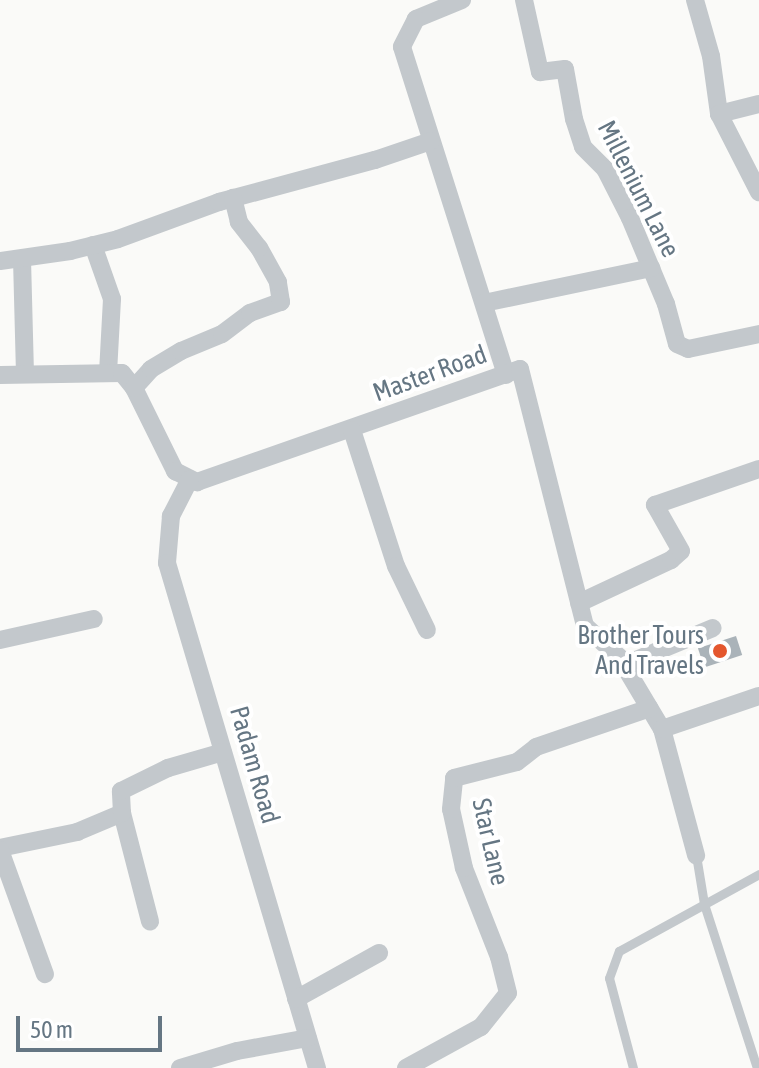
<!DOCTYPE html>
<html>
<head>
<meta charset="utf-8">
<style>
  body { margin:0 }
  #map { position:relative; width:759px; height:1068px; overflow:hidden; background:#fafaf8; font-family:"Asap Condensed",sans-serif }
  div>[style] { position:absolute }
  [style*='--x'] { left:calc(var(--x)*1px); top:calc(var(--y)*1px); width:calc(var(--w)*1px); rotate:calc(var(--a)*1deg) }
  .building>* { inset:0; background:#aab3b9; transform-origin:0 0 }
  .lane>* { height:9px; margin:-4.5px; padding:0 4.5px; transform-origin:4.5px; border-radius:4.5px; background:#c3c8cc }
  .street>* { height:18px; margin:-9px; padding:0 9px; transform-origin:9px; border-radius:9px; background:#c3c8cc }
  .dots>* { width:22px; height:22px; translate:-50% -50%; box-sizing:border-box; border:4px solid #fff; border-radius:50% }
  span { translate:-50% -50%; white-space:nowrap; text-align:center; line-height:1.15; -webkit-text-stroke:8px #fff; paint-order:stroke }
  .street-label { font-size:26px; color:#657683 }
  .poi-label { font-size:26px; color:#657683 }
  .right { translate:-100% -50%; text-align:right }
  .scale { position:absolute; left:16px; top:1016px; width:146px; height:36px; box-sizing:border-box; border:4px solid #657683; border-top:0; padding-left:10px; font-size:24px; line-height:28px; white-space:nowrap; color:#657683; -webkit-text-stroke:6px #fff; paint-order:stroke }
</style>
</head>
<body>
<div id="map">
  <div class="building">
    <i style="left:736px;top:636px;width:20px;height:40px;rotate:72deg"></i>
  </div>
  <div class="lane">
    <i style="--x:696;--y:855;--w:50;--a:80.7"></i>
    <i style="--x:704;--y:904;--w:172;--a:72.1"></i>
    <i style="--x:633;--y:1068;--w:93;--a:-104.9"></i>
    <i style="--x:609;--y:978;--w:29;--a:-70"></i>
    <i style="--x:619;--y:951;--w:160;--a:-28.8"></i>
  </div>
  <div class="street">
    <i style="--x:462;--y:0;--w:50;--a:157.6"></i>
    <i style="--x:416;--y:19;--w:31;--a:117"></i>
    <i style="--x:402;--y:47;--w:344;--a:72.4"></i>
    <i style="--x:524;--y:0;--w:74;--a:77.5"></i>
    <i style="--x:540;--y:72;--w:25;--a:-7"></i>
    <i style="--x:565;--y:69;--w:51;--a:79.8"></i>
    <i style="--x:574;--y:119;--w:29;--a:72"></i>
    <i style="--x:583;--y:147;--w:31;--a:45"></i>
    <i style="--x:605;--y:169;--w:55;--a:63"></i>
    <i style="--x:630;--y:218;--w:93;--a:67.3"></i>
    <i style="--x:666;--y:304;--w:41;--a:74.6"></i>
    <i style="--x:677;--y:344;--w:12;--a:24"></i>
    <i style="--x:688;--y:349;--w:73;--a:-11.9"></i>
    <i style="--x:695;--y:0;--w:58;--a:74.1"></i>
    <i style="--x:711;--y:56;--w:59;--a:82.1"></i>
    <i style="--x:719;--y:114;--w:88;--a:62.9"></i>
    <i style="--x:719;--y:114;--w:41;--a:-14"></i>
    <i style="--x:93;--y:245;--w:57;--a:70.6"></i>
    <i style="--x:112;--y:299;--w:74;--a:93.1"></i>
    <i style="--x:22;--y:259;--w:115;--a:88.5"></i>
    <i style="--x:0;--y:261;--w:71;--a:-8.1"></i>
    <i style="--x:70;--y:251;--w:49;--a:-14"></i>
    <i style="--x:118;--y:239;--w:108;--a:-20.1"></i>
    <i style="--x:219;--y:202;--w:162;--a:-15.1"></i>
    <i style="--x:375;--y:160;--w:59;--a:-18.7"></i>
    <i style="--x:484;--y:303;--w:171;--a:-11.8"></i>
    <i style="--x:0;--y:375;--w:122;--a:-0.9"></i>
    <i style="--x:122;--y:373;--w:19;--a:51"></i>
    <i style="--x:134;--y:388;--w:93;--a:63.7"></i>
    <i style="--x:175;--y:471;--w:25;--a:27"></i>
    <i style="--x:197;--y:482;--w:342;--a:-19.3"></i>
    <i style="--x:520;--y:369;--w:265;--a:75.8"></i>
    <i style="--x:585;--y:626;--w:46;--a:42.4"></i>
    <i style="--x:619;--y:657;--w:84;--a:59.2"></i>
    <i style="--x:662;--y:729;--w:131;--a:74.9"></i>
    <i style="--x:134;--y:388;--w:25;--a:-48"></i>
    <i style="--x:151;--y:369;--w:35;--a:-31"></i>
    <i style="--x:181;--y:351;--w:44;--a:-22.5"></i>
    <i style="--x:222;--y:334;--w:35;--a:-37"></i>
    <i style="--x:250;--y:313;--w:33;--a:-20"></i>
    <i style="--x:281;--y:302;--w:20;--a:-99"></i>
    <i style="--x:278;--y:282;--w:39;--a:-119"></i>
    <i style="--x:259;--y:248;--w:33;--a:-128"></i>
    <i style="--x:239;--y:222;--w:25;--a:-104"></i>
    <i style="--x:352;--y:430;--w:143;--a:72.1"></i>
    <i style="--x:396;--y:566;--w:71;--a:64.2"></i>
    <i style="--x:190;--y:479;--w:42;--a:117.2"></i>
    <i style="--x:171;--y:516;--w:47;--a:94.9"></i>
    <i style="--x:167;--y:563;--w:527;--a:73.46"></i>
    <i style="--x:579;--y:603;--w:102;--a:-25.1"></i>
    <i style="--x:671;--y:560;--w:13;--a:-42"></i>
    <i style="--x:681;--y:551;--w:53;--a:-119.5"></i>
    <i style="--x:655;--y:505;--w:110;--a:-19.1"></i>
    <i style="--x:0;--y:640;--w:96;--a:-12.6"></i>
    <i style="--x:624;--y:665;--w:96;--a:-22.6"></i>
    <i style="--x:662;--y:729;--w:102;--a:-18.8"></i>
    <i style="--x:122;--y:813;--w:112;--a:75.5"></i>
    <i style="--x:0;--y:848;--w:79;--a:-11.7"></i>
    <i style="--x:77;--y:832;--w:49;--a:-22.9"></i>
    <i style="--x:122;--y:813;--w:22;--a:-93"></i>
    <i style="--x:121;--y:791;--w:52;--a:-26.1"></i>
    <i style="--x:168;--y:768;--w:57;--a:-16.2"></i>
    <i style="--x:0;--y:850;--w:132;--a:70.1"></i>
    <i style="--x:296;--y:999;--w:95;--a:-29"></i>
    <i style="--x:180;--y:1068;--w:59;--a:-16.6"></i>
    <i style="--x:237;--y:1051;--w:72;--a:-10.4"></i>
    <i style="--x:406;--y:1068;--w:85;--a:-28.7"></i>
    <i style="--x:481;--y:1027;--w:43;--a:-51.5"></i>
    <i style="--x:508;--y:993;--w:37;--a:-104"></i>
    <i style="--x:499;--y:957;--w:96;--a:-111.5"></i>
    <i style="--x:464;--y:868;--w:60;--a:-102.4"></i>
    <i style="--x:451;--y:809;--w:31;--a:-84"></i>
    <i style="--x:454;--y:778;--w:65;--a:-14.3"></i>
    <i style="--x:517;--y:762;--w:24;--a:-38"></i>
    <i style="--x:536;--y:747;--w:120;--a:-18.9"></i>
  </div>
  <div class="dots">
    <i style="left:720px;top:651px;background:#e4572e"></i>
  </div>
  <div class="street-label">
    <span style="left:638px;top:189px;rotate:63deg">Millenium Lane</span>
    <span style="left:430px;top:374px;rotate:-20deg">Master Road</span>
    <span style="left:254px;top:765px;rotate:74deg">Padam Road</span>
    <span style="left:490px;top:842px;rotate:77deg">Star Lane</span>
  </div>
  <div class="poi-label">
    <span class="right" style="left:704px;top:651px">Brother Tours<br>And Travels</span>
  </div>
  <div class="scale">50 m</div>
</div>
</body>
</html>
